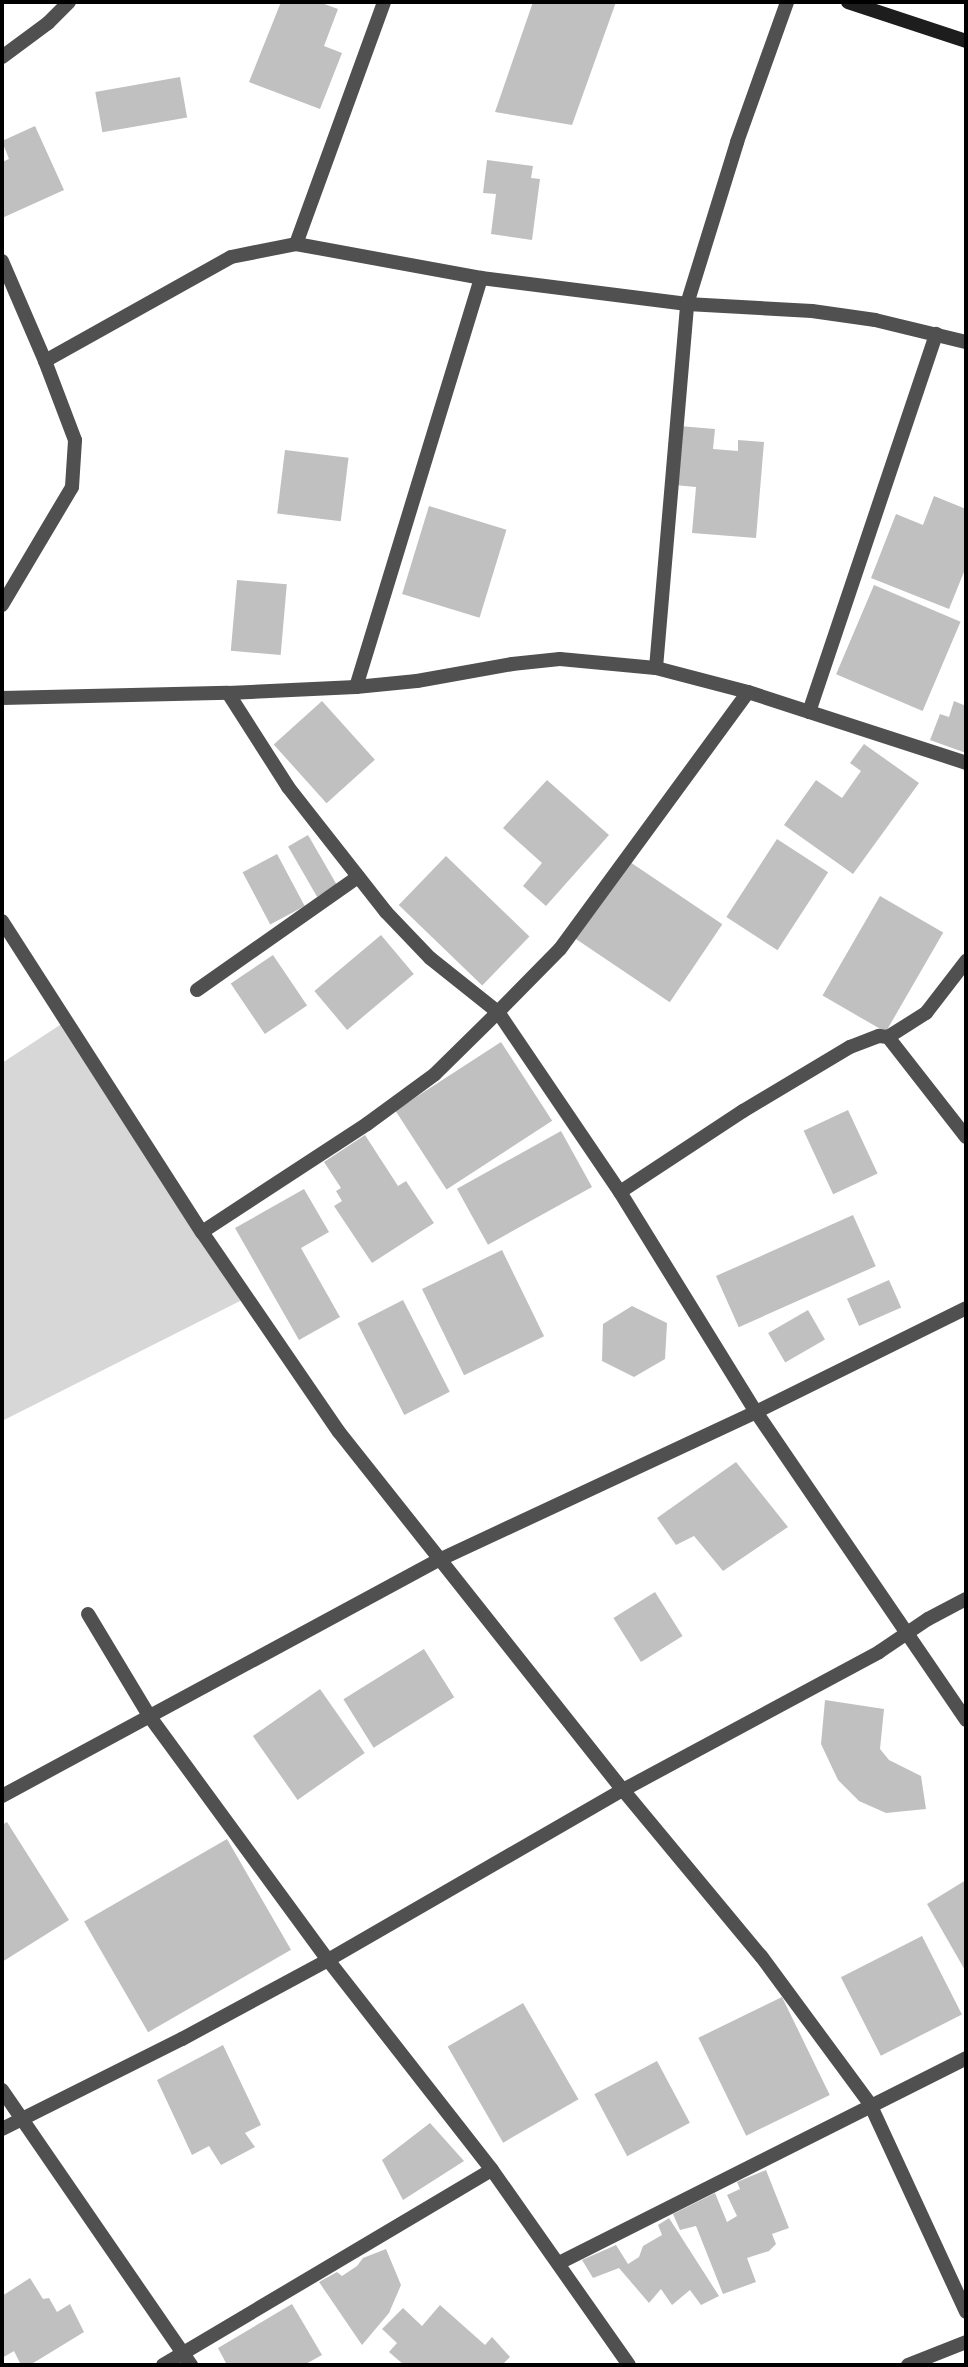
<!DOCTYPE html>
<html>
<head>
<meta charset="utf-8">
<style>
  body { margin:0 }
  #map { position:relative; width:968px; height:2367px; overflow:hidden; background:#fff; font-family:Poppins,sans-serif }
  div>[style] { position:absolute }
  [style*='--x'] { left:calc(var(--x)*1px); top:calc(var(--y)*1px); width:calc(var(--w)*1px); rotate:calc(var(--a)*1deg) }
  .green>* { inset:0; background:#d7d7d7 }
  .building>* { inset:0; background:#c0c0c0; transform-origin:0 0 }
  .street>* { height:14px; margin:-7px; padding:0 7px; transform-origin:7px; border-radius:7px; background:#505050 }
  .secondary>* { height:14px; margin:-7px; padding:0 7px; transform-origin:7px; border-radius:7px; background:#1d1d1d }
  span { translate:-50% -50%; white-space:nowrap; text-align:center; line-height:1.15; -webkit-text-stroke:5px #fff; paint-order:stroke }
  .frame { position:absolute; inset:0; border:4px solid #000; pointer-events:none }
</style>
</head>
<body>
<div id="map">
  <div class="green">
    <i style="clip-path:polygon(63px 1023px,242px 1300px,2px 1421px,2px 1063px)"></i>
  </div>
  <div class="building">
    <i style="clip-path:polygon(281px 2px,319px 2px,338px 9px,324px 46px,342px 53px,320px 109px,249px 82px)"></i>
    <i style="clip-path:polygon(533px 2px,616px 2px,572px 125px,495px 112px)"></i>
    <i style="left:180px;top:77px;width:41px;height:86px;rotate:80deg"></i>
    <i style="clip-path:polygon(35px 126px,64px 190px,2px 218px,2px 162px,9px 159px,2px 141px)"></i>
    <i style="clip-path:polygon(487px 160px,533px 166px,531px 178px,540px 179px,532px 240px,491px 234px,496px 194px,483px 193px)"></i>
    <i style="clip-path:polygon(679px 426px,715px 429px,713px 449px,738px 451px,738px 440px,764px 442px,756px 538px,692px 533px,696px 487px,674px 485px)"></i>
    <i style="left:285px;top:450px;width:64px;height:64px;rotate:7deg"></i>
    <i style="clip-path:polygon(934px 496px,966px 509px,966px 567px,949px 609px,871px 578px,896px 514px,923px 525px)"></i>
    <i style="left:429px;top:506px;width:81px;height:92px;rotate:17deg"></i>
    <i style="left:237px;top:580px;width:50px;height:71px;rotate:5deg"></i>
    <i style="left:874px;top:585px;width:94px;height:97px;rotate:23deg"></i>
    <i style="left:322px;top:701px;width:79px;height:65px;rotate:48deg"></i>
    <i style="clip-path:polygon(954px 701px,966px 706px,966px 753px,930px 740px,940px 714px,949px 717px)"></i>
    <i style="clip-path:polygon(864px 744px,919px 783px,853px 874px,784px 825px,816px 780px,842px 798px,861px 771px,850px 763px)"></i>
    <i style="clip-path:polygon(547px 780px,609px 835px,546px 906px,523px 886px,542px 863px,503px 828px)"></i>
    <i style="left:308px;top:835px;width:58px;height:23px;rotate:60deg"></i>
    <i style="left:777px;top:839px;width:61px;height:93px;rotate:33deg"></i>
    <i style="left:277px;top:854px;width:59px;height:39px;rotate:62deg"></i>
    <i style="left:446px;top:856px;width:116px;height:68px;rotate:44deg"></i>
    <i style="left:627px;top:860px;width:115px;height:94px;rotate:34deg"></i>
    <i style="left:880px;top:896px;width:73px;height:115px;rotate:30deg"></i>
    <i style="left:381px;top:935px;width:51px;height:87px;rotate:50deg"></i>
    <i style="left:273px;top:955px;width:61px;height:51px;rotate:56deg"></i>
    <i style="left:501px;top:1042px;width:94px;height:126px;rotate:57deg"></i>
    <i style="left:848px;top:1110px;width:70px;height:49px;rotate:65deg"></i>
    <i style="left:561px;top:1131px;width:64px;height:119px;rotate:61deg"></i>
    <i style="clip-path:polygon(365px 1135px,398px 1186px,406px 1181px,434px 1223px,372px 1263px,334px 1206px,342px 1201px,336px 1191px,341px 1188px,324px 1162px)"></i>
    <i style="clip-path:polygon(304px 1189px,329px 1232px,301px 1248px,340px 1317px,299px 1340px,235px 1228px)"></i>
    <i style="left:853px;top:1215px;width:56px;height:150px;rotate:66deg"></i>
    <i style="left:502px;top:1250px;width:96px;height:89px;rotate:64deg"></i>
    <i style="left:889px;top:1280px;width:30px;height:46px;rotate:66deg"></i>
    <i style="left:403px;top:1300px;width:103px;height:51px;rotate:63deg"></i>
    <i style="clip-path:polygon(632px 1306px,667px 1323px,665px 1359px,634px 1377px,602px 1361px,603px 1324px)"></i>
    <i style="left:808px;top:1310px;width:34px;height:46px;rotate:60deg"></i>
    <i style="clip-path:polygon(736px 1462px,788px 1527px,723px 1571px,694px 1536px,676px 1545px,657px 1518px)"></i>
    <i style="left:655px;top:1592px;width:52px;height:49px;rotate:58deg"></i>
    <i style="left:424px;top:1649px;width:57px;height:95px;rotate:58deg"></i>
    <i style="left:320px;top:1689px;width:78px;height:82px;rotate:55deg"></i>
    <i style="clip-path:polygon(825px 1700px,884px 1709px,880px 1749px,889px 1760px,921px 1776px,926px 1809px,886px 1813px,859px 1801px,838px 1780px,821px 1744px)"></i>
    <i style="clip-path:polygon(7px 1822px,69px 1920px,2px 1962px,2px 1825px)"></i>
    <i style="left:227px;top:1839px;width:128px;height:165px;rotate:60deg"></i>
    <i style="clip-path:polygon(966px 1880px,966px 1972px,927px 1904px)"></i>
    <i style="left:922px;top:1936px;width:88px;height:91px;rotate:63deg"></i>
    <i style="left:782px;top:1997px;width:109px;height:93px;rotate:64deg"></i>
    <i style="left:523px;top:2003px;width:111px;height:87px;rotate:60deg"></i>
    <i style="clip-path:polygon(223px 2045px,261px 2125px,245px 2133px,255px 2147px,221px 2165px,209px 2146px,192px 2155px,157px 2080px)"></i>
    <i style="left:657px;top:2061px;width:70px;height:71px;rotate:62deg"></i>
    <i style="clip-path:polygon(430px 2123px,464px 2161px,403px 2200px,382px 2160px)"></i>
    <i style="clip-path:polygon(766px 2170px,789px 2228px,772px 2234px,776px 2244px,769px 2251px,747px 2258px,756px 2282px,723px 2294px,696px 2226px,680px 2230px,673px 2214px,715px 2193px,727px 2222px,737px 2216px,727px 2195px,740px 2189px,737px 2182px)"></i>
    <i style="clip-path:polygon(669px 2218px,719px 2296px,701px 2305px,690px 2290px,672px 2305px,661px 2289px,649px 2303px,619px 2268px,593px 2278px,582px 2260px,616px 2245px,628px 2264px,639px 2257px,643px 2246px,662px 2235px,658px 2225px)"></i>
    <i style="clip-path:polygon(386px 2249px,401px 2285px,389px 2313px,362px 2345px,319px 2282px,337px 2272px,342px 2276px,357px 2266px,363px 2258px)"></i>
    <i style="clip-path:polygon(30px 2278px,43px 2299px,49px 2298px,57px 2312px,70px 2304px,84px 2332px,30px 2365px,21px 2365px,14px 2351px,2px 2358px,2px 2296px)"></i>
    <i style="clip-path:polygon(292px 2304px,322px 2355px,304px 2365px,227px 2365px,218px 2348px)"></i>
    <i style="clip-path:polygon(440px 2305px,485px 2345px,492px 2337px,510px 2357px,502px 2365px,404px 2365px,389px 2352px,397px 2343px,382px 2329px,403px 2308px,422px 2326px)"></i>
  </div>
  <div class="street">
    <i style="--x:2;--y:57;--w:57;--a:-36.5"></i>
    <i style="--x:48;--y:23;--w:30;--a:-45"></i>
    <i style="--x:296;--y:244;--w:258;--a:-70"></i>
    <i style="--x:2;--y:261;--w:109;--a:66.7"></i>
    <i style="--x:45;--y:361;--w:213;--a:-29.2"></i>
    <i style="--x:231;--y:257;--w:66;--a:-11.3"></i>
    <i style="--x:296;--y:244;--w:188;--a:10.4"></i>
    <i style="--x:481;--y:278;--w:208;--a:7.2"></i>
    <i style="--x:687;--y:304;--w:125;--a:3.2"></i>
    <i style="--x:812;--y:311;--w:64;--a:8.1"></i>
    <i style="--x:875;--y:320;--w:94;--a:13.6"></i>
    <i style="--x:2;--y:605;--w:137;--a:-59.3"></i>
    <i style="--x:72;--y:487;--w:47;--a:-86.3"></i>
    <i style="--x:75;--y:440;--w:85;--a:-110.8"></i>
    <i style="--x:656;--y:668;--w:365;--a:-85.1"></i>
    <i style="--x:687;--y:304;--w:170;--a:-72.8"></i>
    <i style="--x:737;--y:142;--w:149;--a:-70.3"></i>
    <i style="--x:356;--y:687;--w:428;--a:-73"></i>
    <i style="--x:228;--y:693;--w:112;--a:57.4"></i>
    <i style="--x:288;--y:787;--w:159;--a:51.9"></i>
    <i style="--x:386;--y:912;--w:64;--a:46.3"></i>
    <i style="--x:430;--y:958;--w:87;--a:38.5"></i>
    <i style="--x:498;--y:1012;--w:217;--a:55.9"></i>
    <i style="--x:620;--y:1192;--w:259;--a:58.3"></i>
    <i style="--x:756;--y:1412;--w:373;--a:55.7"></i>
    <i style="--x:2;--y:698;--w:226;--a:-1.3"></i>
    <i style="--x:228;--y:693;--w:128;--a:-2.7"></i>
    <i style="--x:356;--y:687;--w:61;--a:-5.6"></i>
    <i style="--x:417;--y:681;--w:97;--a:-10.1"></i>
    <i style="--x:512;--y:664;--w:48;--a:-5.9"></i>
    <i style="--x:560;--y:659;--w:96;--a:5.4"></i>
    <i style="--x:656;--y:668;--w:95;--a:14.6"></i>
    <i style="--x:748;--y:692;--w:229;--a:18"></i>
    <i style="--x:809;--y:712;--w:399;--a:-71.4"></i>
    <i style="--x:2;--y:921;--w:370;--a:57.3"></i>
    <i style="--x:202;--y:1232;--w:242;--a:55.6"></i>
    <i style="--x:339;--y:1432;--w:457;--a:51.6"></i>
    <i style="--x:623;--y:1790;--w:216;--a:50.3"></i>
    <i style="--x:761;--y:1956;--w:184;--a:53.6"></i>
    <i style="--x:870;--y:2104;--w:229;--a:65.2"></i>
    <i style="--x:197;--y:990;--w:197;--a:-35.1"></i>
    <i style="--x:888;--y:1037;--w:127;--a:52"></i>
    <i style="--x:620;--y:1192;--w:147;--a:-33.4"></i>
    <i style="--x:743;--y:1111;--w:125;--a:-30.9"></i>
    <i style="--x:850;--y:1047;--w:31;--a:-21"></i>
    <i style="--x:879;--y:1036;--w:9;--a:6"></i>
    <i style="--x:888;--y:1037;--w:45;--a:-32.3"></i>
    <i style="--x:926;--y:1013;--w:66;--a:-52.4"></i>
    <i style="--x:202;--y:1232;--w:197;--a:-33.2"></i>
    <i style="--x:367;--y:1124;--w:84;--a:-36.3"></i>
    <i style="--x:435;--y:1074;--w:88;--a:-44.5"></i>
    <i style="--x:498;--y:1012;--w:88;--a:-45.5"></i>
    <i style="--x:560;--y:949;--w:318;--a:-53.8"></i>
    <i style="--x:88;--y:1614;--w:120;--a:59"></i>
    <i style="--x:150;--y:1717;--w:301;--a:53.8"></i>
    <i style="--x:328;--y:1960;--w:266;--a:52"></i>
    <i style="--x:492;--y:2170;--w:238;--a:54.9"></i>
    <i style="--x:2;--y:1796;--w:499;--a:-28.4"></i>
    <i style="--x:441;--y:1559;--w:348;--a:-25"></i>
    <i style="--x:756;--y:1412;--w:234;--a:-26.3"></i>
    <i style="--x:2;--y:2090;--w:334;--a:55.5"></i>
    <i style="--x:2;--y:2129;--w:201;--a:-26.6"></i>
    <i style="--x:182;--y:2039;--w:166;--a:-28.4"></i>
    <i style="--x:328;--y:1960;--w:340;--a:-30"></i>
    <i style="--x:623;--y:1790;--w:291;--a:-28.3"></i>
    <i style="--x:879;--y:1652;--w:59;--a:-34"></i>
    <i style="--x:928;--y:1619;--w:43;--a:-27.8"></i>
    <i style="--x:559;--y:2263;--w:456;--a:-26.7"></i>
    <i style="--x:163;--y:2365;--w:382;--a:-30.7"></i>
    <i style="--x:908;--y:2365;--w:62;--a:-21.6"></i>
  </div>
  <div class="secondary">
    <i style="--x:848;--y:2;--w:124;--a:18.3"></i>
  </div>
  <div class="frame"></div>
</div>
</body>
</html>
